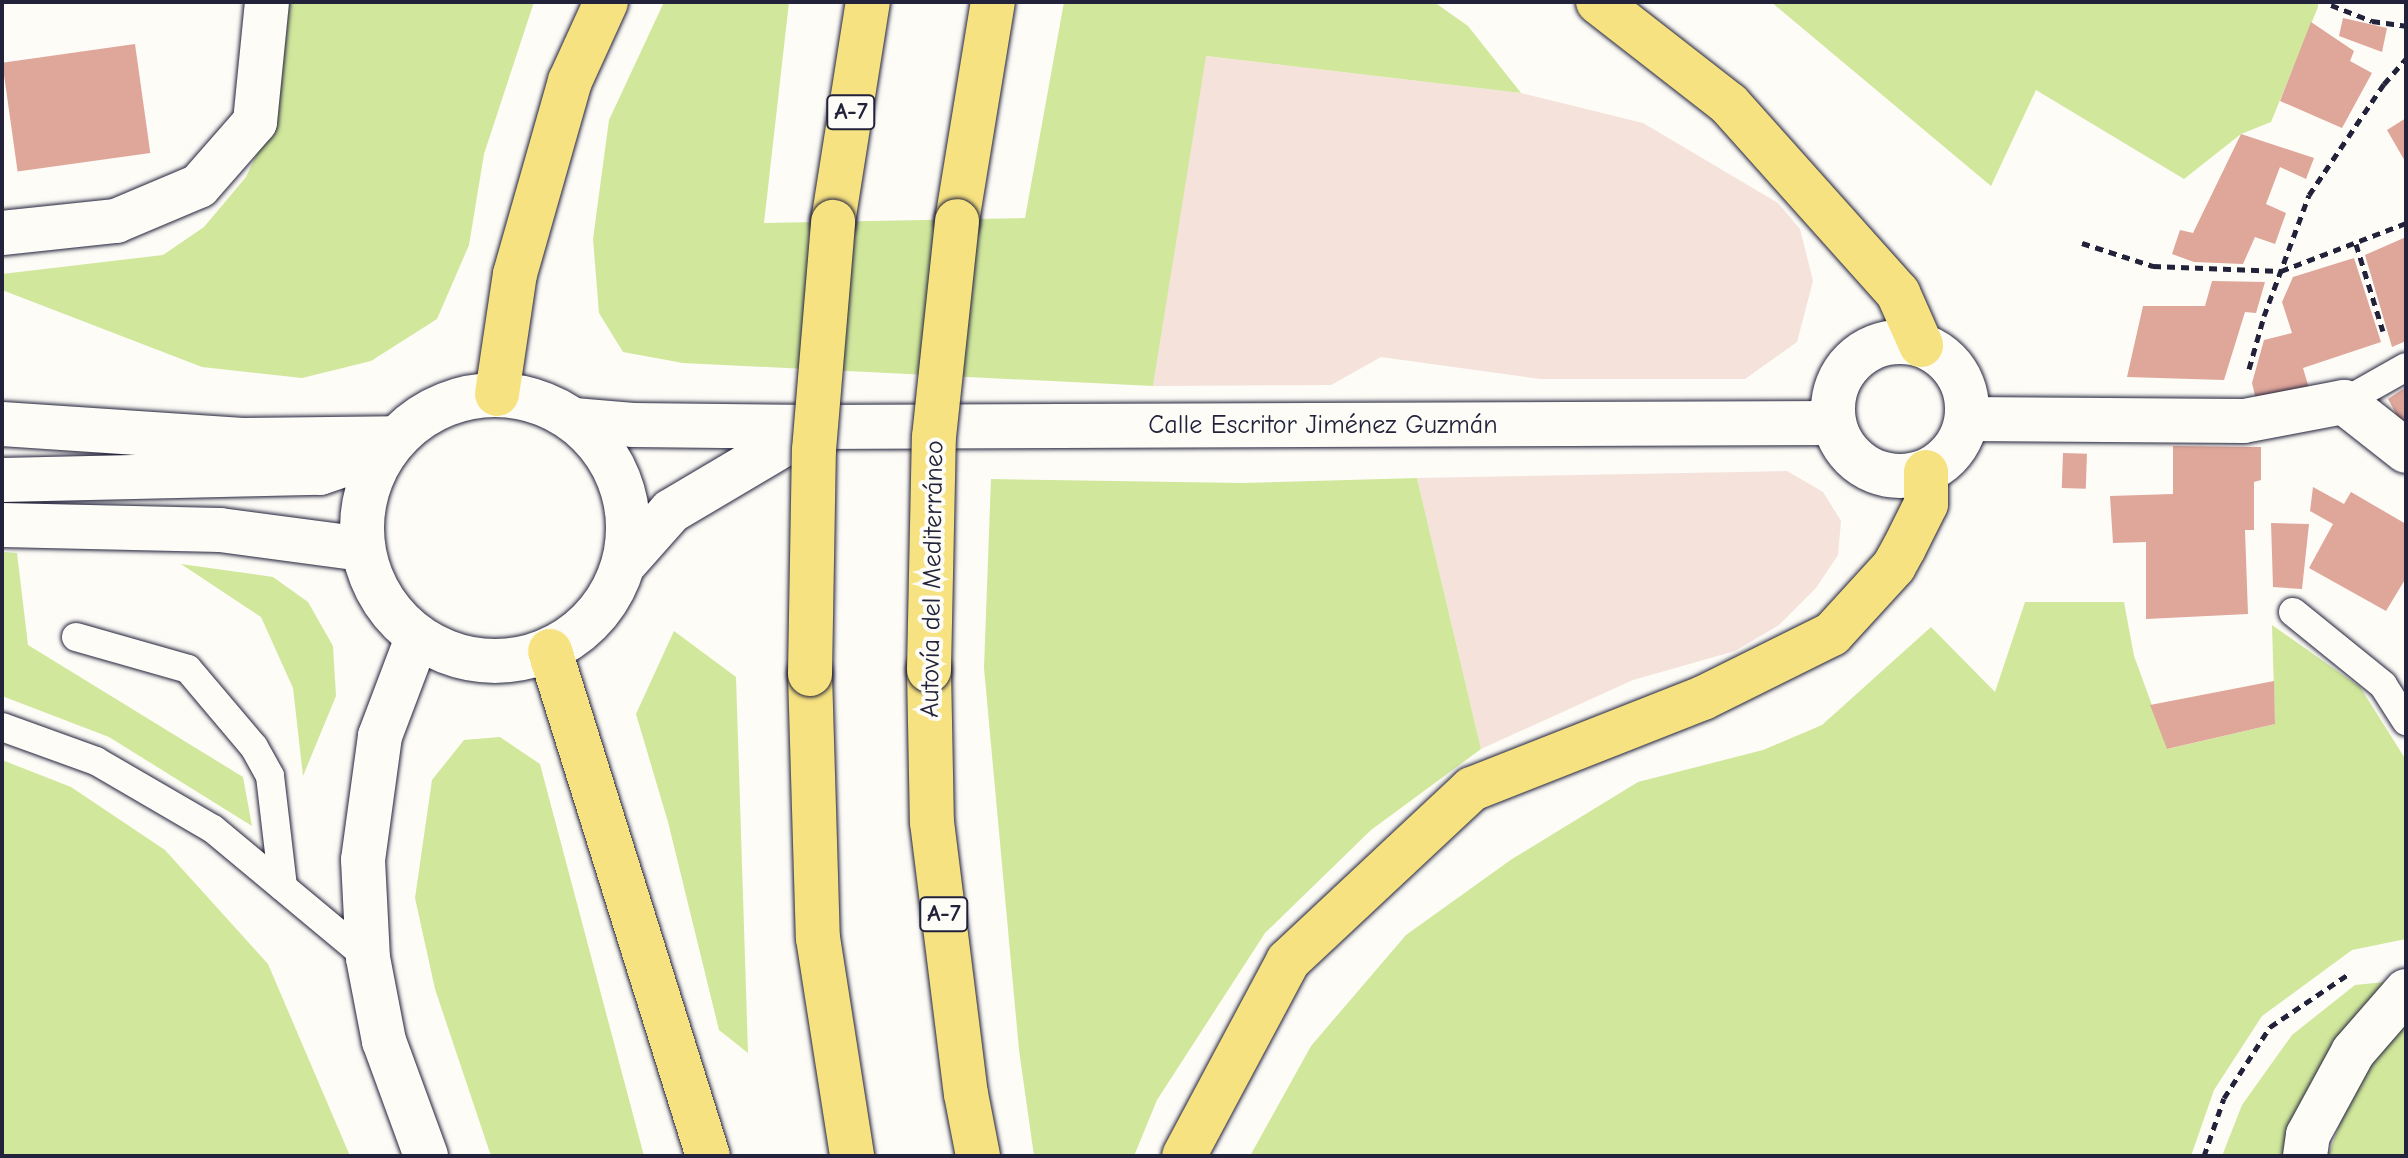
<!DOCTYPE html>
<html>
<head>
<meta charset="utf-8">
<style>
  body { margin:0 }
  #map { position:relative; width:2408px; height:1158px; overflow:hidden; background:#fdfcf7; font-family:"Comic Neue",sans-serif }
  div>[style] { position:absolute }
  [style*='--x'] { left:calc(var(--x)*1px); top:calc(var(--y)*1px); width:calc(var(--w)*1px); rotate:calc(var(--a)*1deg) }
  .built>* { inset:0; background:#f4e2db }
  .green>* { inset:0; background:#d1e79c }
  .building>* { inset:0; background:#dfa69a; transform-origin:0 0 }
  .path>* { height:5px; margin-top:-2.5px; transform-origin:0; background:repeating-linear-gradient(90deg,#22223b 0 8px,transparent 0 14px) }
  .roads { filter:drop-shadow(0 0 2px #22223b) drop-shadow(0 0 2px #22223b) }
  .lane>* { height:28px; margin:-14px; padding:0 14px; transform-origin:14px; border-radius:14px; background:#fdfcf7 }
  .street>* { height:44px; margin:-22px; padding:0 22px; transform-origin:22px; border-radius:22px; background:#fdfcf7 }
  .secondary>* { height:44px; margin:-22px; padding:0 22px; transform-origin:22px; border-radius:22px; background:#fdfcf7 }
  .secondary>.ring { margin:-22px; padding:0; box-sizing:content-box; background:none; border:44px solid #fdfcf7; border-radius:50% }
  .highway>* { height:44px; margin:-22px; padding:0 22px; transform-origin:22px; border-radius:22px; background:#f7e281 }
  .bridges { filter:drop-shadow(0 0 2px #22223b) drop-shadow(0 0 2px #22223b) }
  .highway-bridge>* { height:44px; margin:-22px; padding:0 22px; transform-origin:22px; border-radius:22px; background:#f7e281 }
  span { translate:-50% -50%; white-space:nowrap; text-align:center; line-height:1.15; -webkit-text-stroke:8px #fdfcf7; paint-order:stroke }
  .shield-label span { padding:2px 6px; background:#fdfcf7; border:2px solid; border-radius:6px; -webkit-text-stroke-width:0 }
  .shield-label { font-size:24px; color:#22223b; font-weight:700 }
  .street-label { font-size:26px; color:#22223b }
  .frame { position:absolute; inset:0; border:4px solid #22223b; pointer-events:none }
</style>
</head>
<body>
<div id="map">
  <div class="built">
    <i style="clip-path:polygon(1205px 56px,1521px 93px,1643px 123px,1778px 203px,1800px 229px,1813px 281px,1797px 342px,1745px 379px,1540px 379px,1381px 357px,1331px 385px,1153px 386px)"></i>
    <i style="clip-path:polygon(1787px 471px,1823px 492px,1841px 521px,1838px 555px,1816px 588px,1779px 625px,1735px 651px,1633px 680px,1481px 749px,1417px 478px)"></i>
  </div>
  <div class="green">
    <i style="clip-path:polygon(290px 2px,534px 2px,484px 154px,469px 245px,437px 319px,371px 361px,302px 378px,202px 367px,2px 290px,2px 274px,163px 255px,204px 227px,246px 177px,277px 111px)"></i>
    <i style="clip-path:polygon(664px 2px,789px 2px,764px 223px,1025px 218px,1064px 2px,1434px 2px,1468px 26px,1521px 93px,1206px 56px,1153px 386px,683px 363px,623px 352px,599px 313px,593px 239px,609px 120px)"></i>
    <i style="clip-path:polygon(1771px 2px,2318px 2px,2318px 7px,2271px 122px,2241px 134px,2184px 179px,2036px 90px,1991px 186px)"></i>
    <i style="clip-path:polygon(1417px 478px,1481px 749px,1371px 830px,1265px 933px,1157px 1100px,1134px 1156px,1034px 1156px,1019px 1050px,984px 668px,991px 479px,1243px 483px)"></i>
    <i style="clip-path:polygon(2px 552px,17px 553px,28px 645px,243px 777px,252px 826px,109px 737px,2px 696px)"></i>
    <i style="clip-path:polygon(181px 564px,273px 577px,308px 602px,333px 646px,336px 696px,303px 776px,293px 688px,261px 617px)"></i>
    <i style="clip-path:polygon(2025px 602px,2124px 602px,2134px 656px,2168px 749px,2275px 724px,2272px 625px,2360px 687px,2406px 760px,2406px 939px,2352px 950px,2262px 1016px,2214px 1090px,2191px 1156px,1250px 1156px,1311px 1046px,1406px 935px,1512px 859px,1638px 782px,1763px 750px,1822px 725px,1931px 627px,1995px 692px)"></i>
    <i style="clip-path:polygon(674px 631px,736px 677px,748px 1053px,719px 1030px,668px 822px,636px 714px)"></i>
    <i style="clip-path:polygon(500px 737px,540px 764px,644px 1156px,491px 1156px,435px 989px,415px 898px,432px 780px,464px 740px)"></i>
    <i style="clip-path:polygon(2px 760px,71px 787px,165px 850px,268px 964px,350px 1156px,2px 1156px)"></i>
    <i style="clip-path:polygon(2385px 982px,2285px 1156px,2222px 1156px,2242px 1105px,2292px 1035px,2355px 985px)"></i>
    <i style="clip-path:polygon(2406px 1022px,2406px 1156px,2328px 1156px,2345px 1109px,2371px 1061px)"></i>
  </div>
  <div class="building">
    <i style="clip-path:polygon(2343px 18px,2387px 28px,2382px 52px,2339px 36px)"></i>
    <i style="clip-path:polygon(2311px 22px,2354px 51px,2350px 61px,2372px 73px,2342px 128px,2280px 101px)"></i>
    <i style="left:135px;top:44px;width:110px;height:134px;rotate:82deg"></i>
    <i style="clip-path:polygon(2406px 118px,2406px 163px,2387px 130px)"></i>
    <i style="clip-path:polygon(2241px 134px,2314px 158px,2306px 179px,2280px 167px,2266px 204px,2286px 213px,2275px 244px,2255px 237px,2243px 264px,2194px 262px,2172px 254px,2180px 230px,2193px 233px)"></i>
    <i style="clip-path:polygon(2406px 237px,2406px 341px,2392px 347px,2365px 255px)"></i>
    <i style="clip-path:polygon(2354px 258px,2381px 342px,2303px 368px,2309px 388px,2257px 404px,2252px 383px,2264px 340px,2292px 333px,2282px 302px,2293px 277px)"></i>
    <i style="clip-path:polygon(2212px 281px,2265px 282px,2256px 313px,2245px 312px,2224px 380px,2127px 377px,2143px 306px,2205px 306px)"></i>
    <i style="clip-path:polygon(2406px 387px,2406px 432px,2388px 399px)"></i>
    <i style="clip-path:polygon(2173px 446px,2261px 447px,2261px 480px,2254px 482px,2254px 530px,2245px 530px,2248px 614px,2146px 619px,2146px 542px,2113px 543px,2110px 496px,2173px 494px)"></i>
    <i style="left:2063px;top:453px;width:24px;height:35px;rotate:2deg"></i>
    <i style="clip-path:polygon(2313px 487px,2344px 504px,2351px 492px,2406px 524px,2406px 578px,2386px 611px,2309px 568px,2333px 524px,2310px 511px)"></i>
    <i style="clip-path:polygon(2271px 523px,2309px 524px,2302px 589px,2273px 587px)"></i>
    <i style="clip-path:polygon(2274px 681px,2275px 724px,2167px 749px,2150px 705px)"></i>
  </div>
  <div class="path">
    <i style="--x:2331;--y:5;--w:44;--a:21.3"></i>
    <i style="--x:2372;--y:21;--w:34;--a:8"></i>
    <i style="--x:2082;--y:243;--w:75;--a:17.9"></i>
    <i style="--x:2153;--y:266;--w:128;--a:2.2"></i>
    <i style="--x:2281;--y:271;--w:134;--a:-21"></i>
    <i style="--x:2356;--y:244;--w:91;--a:72.8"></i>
    <i style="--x:2249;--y:369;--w:55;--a:-74.2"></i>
    <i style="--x:2264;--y:316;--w:129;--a:-69.6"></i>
    <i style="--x:2309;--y:195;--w:134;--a:-56"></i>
    <i style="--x:2384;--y:84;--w:33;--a:-49"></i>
    <i style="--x:2204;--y:1156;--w:61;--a:-71"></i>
    <i style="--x:2224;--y:1098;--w:85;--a:-57.1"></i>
    <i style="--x:2270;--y:1027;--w:93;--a:-34"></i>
  </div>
  <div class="roads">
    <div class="lane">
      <i style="--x:2344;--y:402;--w:71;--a:-29.4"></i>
      <i style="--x:2293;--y:612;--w:116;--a:39"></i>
      <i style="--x:2383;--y:685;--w:43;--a:57.4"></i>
      <i style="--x:76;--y:637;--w:116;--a:15.9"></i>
      <i style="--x:188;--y:669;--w:102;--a:49.8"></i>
      <i style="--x:254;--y:747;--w:33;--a:61"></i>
      <i style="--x:270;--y:776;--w:112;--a:83.3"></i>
      <i style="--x:2;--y:727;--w:100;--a:19.9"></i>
      <i style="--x:96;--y:761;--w:135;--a:30.2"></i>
      <i style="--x:213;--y:829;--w:202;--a:39.8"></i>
    </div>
    <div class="street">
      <i style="--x:2;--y:233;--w:115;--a:-6"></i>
      <i style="--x:116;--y:221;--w:90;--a:-22.9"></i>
      <i style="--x:199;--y:186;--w:85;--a:-48.8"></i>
      <i style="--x:255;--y:122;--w:121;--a:-84.3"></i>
      <i style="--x:2305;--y:1156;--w:21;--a:-82"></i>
      <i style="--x:2308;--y:1135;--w:94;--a:-61.5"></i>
      <i style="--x:2353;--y:1052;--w:81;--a:-49"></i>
    </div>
    <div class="secondary">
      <i class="ring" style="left:1833px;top:342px;width:90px;height:90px"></i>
      <i class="ring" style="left:362px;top:395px;width:222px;height:222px"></i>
      <i style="--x:1968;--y:419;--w:276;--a:0.4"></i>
      <i style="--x:2244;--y:421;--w:102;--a:-10.8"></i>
      <i style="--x:2344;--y:402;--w:79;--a:38.3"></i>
      <i style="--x:574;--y:420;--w:59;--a:4.8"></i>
      <i style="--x:633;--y:425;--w:180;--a:0.6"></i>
      <i style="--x:813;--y:427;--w:1021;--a:-0.22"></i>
      <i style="--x:2;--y:424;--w:241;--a:3.8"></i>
      <i style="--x:242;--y:440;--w:153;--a:-0.7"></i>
      <i style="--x:2;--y:480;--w:318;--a:-1.3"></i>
      <i style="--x:320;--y:473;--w:68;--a:-19"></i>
      <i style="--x:2;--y:525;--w:218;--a:1.3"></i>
      <i style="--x:220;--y:530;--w:143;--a:7.6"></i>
      <i style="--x:625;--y:563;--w:69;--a:-48.5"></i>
      <i style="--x:671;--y:511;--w:165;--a:-30.6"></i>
      <i style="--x:417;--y:638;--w:105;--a:110.7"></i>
      <i style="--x:380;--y:736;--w:125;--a:97.8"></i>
      <i style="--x:363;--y:860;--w:98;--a:87.1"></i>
      <i style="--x:368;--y:958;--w:85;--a:79.1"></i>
      <i style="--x:384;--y:1041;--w:122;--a:69.9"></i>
    </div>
    <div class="highway">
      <i style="--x:1598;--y:2;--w:166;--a:37.9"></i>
      <i style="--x:1729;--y:104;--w:254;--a:48.2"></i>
      <i style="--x:1898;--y:293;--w:57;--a:66.1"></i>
      <i style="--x:957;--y:221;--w:222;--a:-80.7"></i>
      <i style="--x:833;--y:222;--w:223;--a:-81"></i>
      <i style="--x:497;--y:394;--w:121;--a:-81.5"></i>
      <i style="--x:515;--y:274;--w:201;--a:-74.1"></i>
      <i style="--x:570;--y:81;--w:87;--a:-65.5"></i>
      <i style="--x:550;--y:651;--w:529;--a:72.63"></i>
      <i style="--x:929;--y:670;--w:152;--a:88.9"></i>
      <i style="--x:932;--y:822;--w:274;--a:82.9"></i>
      <i style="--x:966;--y:1094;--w:63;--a:79"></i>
      <i style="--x:810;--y:674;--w:264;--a:88.3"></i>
      <i style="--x:818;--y:938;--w:221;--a:81.1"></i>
      <i style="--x:1184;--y:1156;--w:221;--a:-61.9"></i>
      <i style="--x:1288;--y:961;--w:252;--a:-43.1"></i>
      <i style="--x:1472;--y:789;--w:248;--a:-21.5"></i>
      <i style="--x:1703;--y:698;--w:144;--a:-26.4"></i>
      <i style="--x:1832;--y:634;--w:92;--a:-47.6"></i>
      <i style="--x:1894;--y:566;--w:21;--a:-61"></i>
      <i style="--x:1904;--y:548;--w:49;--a:-63.4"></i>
      <i style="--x:1926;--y:504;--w:32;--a:-90"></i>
    </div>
  </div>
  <div class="bridges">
    <div class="highway-bridge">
      <i style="--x:929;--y:670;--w:233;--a:-88.8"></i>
      <i style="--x:934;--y:437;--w:217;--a:-83.9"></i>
      <i style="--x:810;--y:674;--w:224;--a:-89"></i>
      <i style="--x:814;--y:450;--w:229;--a:-85.2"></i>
    </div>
  </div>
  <div class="shield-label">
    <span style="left:851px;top:112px">A-7</span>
    <span style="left:944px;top:914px">A-7</span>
  </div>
  <div class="street-label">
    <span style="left:1323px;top:426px">Calle Escritor Jiménez Guzmán</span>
    <span style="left:933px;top:579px;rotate:-89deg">Autovía del Mediterráneo</span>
  </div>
  <div class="frame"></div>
</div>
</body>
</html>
